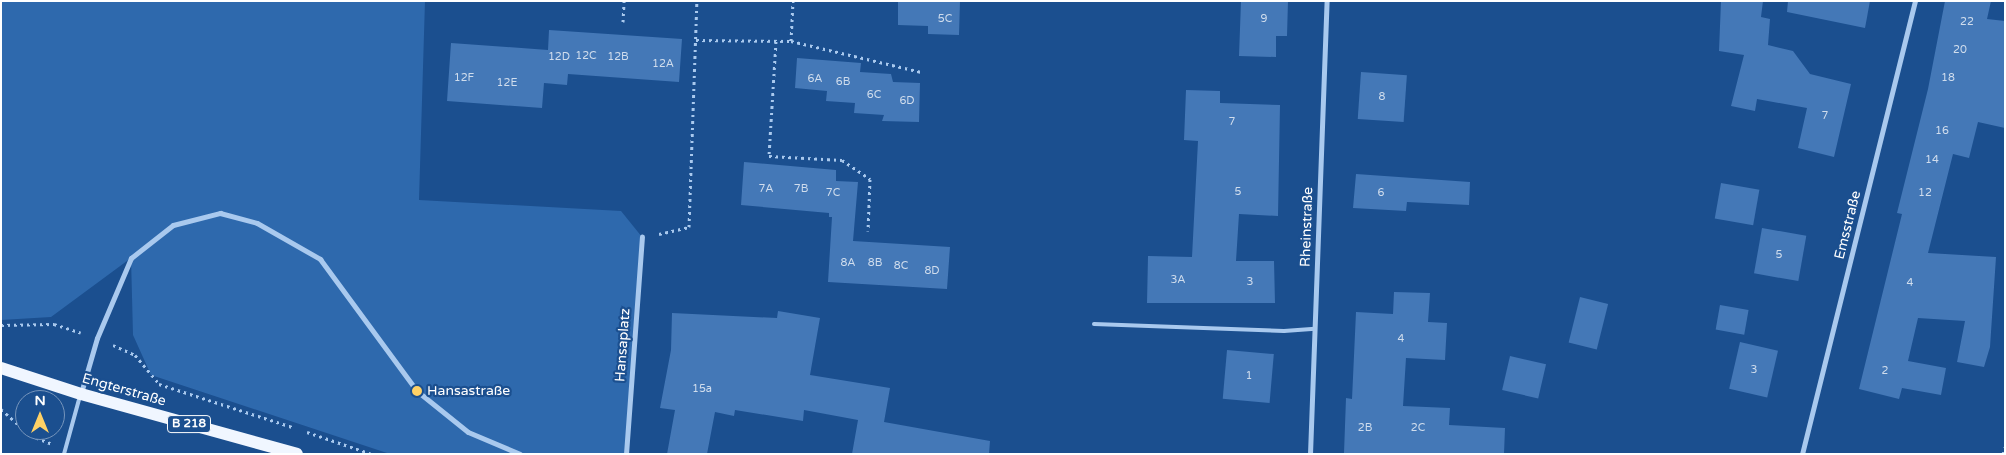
<!DOCTYPE html>
<html>
<head>
<meta charset="utf-8">
<style>
  body { margin:0 }
  #map { position:relative; width:2006px; height:455px; overflow:hidden; background:#1b4f8f; font-family:"Varela Round",sans-serif }
  div>[style] { position:absolute }
  [style*='--x'] { left:calc(var(--x)*1px); top:calc(var(--y)*1px); width:calc(var(--w)*1px); rotate:calc(var(--a)*1deg) }
  .green>* { inset:0; background:#2e69ad }
  .building>* { inset:0; background:#4478b7; transform-origin:0 0 }
  .path>* { height:3px; margin-top:-1.5px; transform-origin:0; background:repeating-linear-gradient(90deg,#a9c9ee 0 2.5px,transparent 0 6.5px) }
  .service>* { height:4px; margin:-2px; padding:0 2px; transform-origin:2px; border-radius:2px; background:#a9c9ee }
  .minor>* { height:5px; margin:-2.5px; padding:0 2.5px; transform-origin:2.5px; border-radius:2.5px; background:#a9c9ee }
  .primary>* { height:12px; margin:-6px; padding:0 6px; transform-origin:6px; border-radius:6px; background:#f0f6ff }
  .dots>* { width:14px; height:14px; translate:-50% -50%; box-sizing:border-box; border:2px solid #1b4f8f; border-radius:50% }
  span { translate:-50% -50%; white-space:nowrap; text-align:center; line-height:1.15; -webkit-text-stroke:4.5px #1b4f8f; paint-order:stroke }
  .number-label { font-size:11px; color:#d0dded }
  .number-label span { -webkit-text-stroke-width:0 }
  .shield-label span { padding:1px 4px; background:#1b4f8f; border:1px solid; border-radius:4px; -webkit-text-stroke-width:0 }
  .shield-label { font-size:12px; color:#fff; font-weight:700 }
  .street-label { font-size:14px; color:#fff }
  .poi-label { font-size:14px; color:#fff }
  .left { translate:0 -50%; text-align:left }
  .frame { position:absolute; inset:0; border:2px solid #fff; pointer-events:none }
  .north { position:absolute; left:15px; top:390px; width:50px; height:50px; box-sizing:border-box; background:#1b4f8f; border:1px solid #7695bc; border-radius:50%; rotate:0deg; font-size:14px; font-weight:700; line-height:20px; text-align:center; color:#fff }
  .north::after { content:''; display:block; margin:auto; width:18px; height:22px; background:#ffd166; clip-path:polygon(50% 0,100% 100%,50% 72%,0 100%) }
</style>
</head>
<body>
<div id="map">
  <div class="green">
    <i style="clip-path:polygon(1px 1px,425px 1px,419px 200px,621px 211px,642px 237px,626px 454px,390px 454px,151px 375px,133px 335px,131px 258px,51px 317px,1px 320px)"></i>
  </div>
  <div class="building">
    <i style="clip-path:polygon(898px 1px,960px 1px,959px 35px,928px 34px,928px 26px,898px 25px)"></i>
    <i style="clip-path:polygon(1241px 1px,1288px 1px,1287px 36px,1276px 36px,1276px 57px,1239px 56px)"></i>
    <i style="clip-path:polygon(1721px 1px,1763px 1px,1761px 17px,1770px 19px,1768px 45px,1793px 51px,1810px 74px,1851px 84px,1834px 157px,1798px 148px,1807px 108px,1757px 99px,1755px 111px,1731px 106px,1744px 55px,1719px 51px)"></i>
    <i style="clip-path:polygon(1788px 1px,1870px 1px,1865px 28px,1787px 12px)"></i>
    <i style="clip-path:polygon(1945px 1px,1991px 1px,1987px 19px,2005px 21px,2005px 128px,1978px 122px,1969px 158px,1953px 154px,1928px 253px,1996px 257px,1990px 347px,1984px 367px,1957px 362px,1965px 321px,1918px 318px,1908px 361px,1946px 368px,1941px 395px,1902px 388px,1899px 399px,1859px 389px,1902px 214px,1897px 213px,1928px 89px)"></i>
    <i style="clip-path:polygon(549px 30px,682px 39px,679px 82px,568px 74px,567px 85px,544px 83px,542px 108px,447px 101px,451px 43px,548px 50px)"></i>
    <i style="clip-path:polygon(797px 58px,861px 63px,860px 72px,891px 74px,893px 82px,920px 83px,919px 122px,882px 121px,884px 115px,854px 113px,855px 103px,826px 101px,827px 91px,795px 88px)"></i>
    <i style="left:1361px;top:72px;width:46px;height:47px;rotate:4deg"></i>
    <i style="clip-path:polygon(1186px 90px,1220px 91px,1220px 103px,1280px 105px,1278px 216px,1239px 214px,1236px 261px,1274px 261px,1275px 303px,1147px 303px,1148px 256px,1192px 257px,1198px 141px,1184px 140px)"></i>
    <i style="clip-path:polygon(744px 162px,836px 170px,836px 181px,858px 182px,853px 241px,950px 247px,947px 289px,828px 282px,832px 217px,829px 217px,829px 213px,741px 205px)"></i>
    <i style="clip-path:polygon(1356px 174px,1470px 182px,1469px 205px,1407px 202px,1406px 211px,1353px 208px)"></i>
    <i style="left:1721px;top:183px;width:39px;height:36px;rotate:10deg"></i>
    <i style="left:1762px;top:228px;width:45px;height:46px;rotate:10deg"></i>
    <i style="clip-path:polygon(1394px 292px,1430px 293px,1428px 322px,1447px 323px,1445px 360px,1406px 358px,1403px 406px,1450px 408px,1449px 425px,1505px 428px,1504px 454px,1344px 453px,1346px 398px,1352px 399px,1356px 312px,1393px 314px)"></i>
    <i style="left:1580px;top:297px;width:29px;height:47px;rotate:14deg"></i>
    <i style="left:1720px;top:305px;width:29px;height:25px;rotate:10deg"></i>
    <i style="clip-path:polygon(778px 311px,820px 318px,810px 375px,890px 388px,884px 422px,990px 441px,989px 454px,852px 454px,858px 420px,804px 410px,803px 421px,735px 410px,734px 416px,715px 412px,707px 454px,667px 454px,675px 410px,660px 408px,671px 350px,672px 313px,777px 318px)"></i>
    <i style="left:1740px;top:342px;width:39px;height:48px;rotate:13deg"></i>
    <i style="left:1227px;top:350px;width:47px;height:49px;rotate:5deg"></i>
    <i style="left:1510px;top:356px;width:37px;height:35px;rotate:13deg"></i>
  </div>
  <div class="path">
    <i style="--x:623;--y:22;--w:21;--a:-87"></i>
    <i style="--x:696;--y:40;--w:95;--a:0.6"></i>
    <i style="--x:791;--y:41;--w:40;--a:-87.1"></i>
    <i style="--x:776;--y:41;--w:115;--a:93.5"></i>
    <i style="--x:769;--y:156;--w:73;--a:3.1"></i>
    <i style="--x:842;--y:160;--w:34;--a:34"></i>
    <i style="--x:870;--y:179;--w:52;--a:92.2"></i>
    <i style="--x:791;--y:41;--w:134;--a:13.4"></i>
    <i style="--x:659;--y:234;--w:31;--a:-13"></i>
    <i style="--x:689;--y:227;--w:226;--a:-88"></i>
    <i style="--x:1;--y:325;--w:53;--a:-1.1"></i>
    <i style="--x:54;--y:324;--w:28;--a:18"></i>
    <i style="--x:113;--y:345;--w:24;--a:24"></i>
    <i style="--x:135;--y:355;--w:38;--a:50"></i>
    <i style="--x:159;--y:384;--w:140;--a:17.9"></i>
    <i style="--x:1;--y:409;--w:39;--a:42"></i>
    <i style="--x:30;--y:435;--w:22;--a:22"></i>
    <i style="--x:307;--y:432;--w:69;--a:18.7"></i>
    <i style="--x:128;--y:454;--w:7;--a:0"></i>
    <i style="--x:2003;--y:454;--w:7;--a:-74"></i>
  </div>
  <div class="service">
    <i style="--x:1094;--y:324;--w:190;--a:2.1"></i>
    <i style="--x:1284;--y:331;--w:31;--a:-4"></i>
    <i style="--x:64;--y:454;--w:60;--a:-74.6"></i>
  </div>
  <div class="minor">
    <i style="--x:81;--y:393;--w:57;--a:-73.8"></i>
    <i style="--x:97;--y:338;--w:87;--a:-67"></i>
    <i style="--x:131;--y:258;--w:53;--a:-38.2"></i>
    <i style="--x:173;--y:225;--w:49;--a:-14.3"></i>
    <i style="--x:220;--y:213;--w:38;--a:15"></i>
    <i style="--x:257;--y:223;--w:73;--a:29.7"></i>
    <i style="--x:320;--y:259;--w:164;--a:53.7"></i>
    <i style="--x:417;--y:391;--w:65;--a:38.8"></i>
    <i style="--x:468;--y:432;--w:56;--a:22.9"></i>
    <i style="--x:626;--y:454;--w:218;--a:-85.8"></i>
    <i style="--x:1310;--y:454;--w:453;--a:-87.9"></i>
    <i style="--x:1802;--y:454;--w:467;--a:-76"></i>
  </div>
  <div class="primary">
    <i style="--x:1;--y:368;--w:84;--a:18"></i>
    <i style="--x:81;--y:394;--w:224;--a:15.5"></i>
  </div>
  <div class="dots">
    <i style="left:417px;top:391px;background:#ffd166"></i>
  </div>
  <div class="number-label">
    <span style="left:945px;top:19px">5C</span>
    <span style="left:1264px;top:19px">9</span>
    <span style="left:1967px;top:22px">22</span>
    <span style="left:1960px;top:50px">20</span>
    <span style="left:586px;top:56px">12C</span>
    <span style="left:559px;top:57px">12D</span>
    <span style="left:618px;top:57px">12B</span>
    <span style="left:663px;top:64px">12A</span>
    <span style="left:464px;top:78px">12F</span>
    <span style="left:1948px;top:78px">18</span>
    <span style="left:815px;top:79px">6A</span>
    <span style="left:843px;top:82px">6B</span>
    <span style="left:507px;top:83px">12E</span>
    <span style="left:874px;top:95px">6C</span>
    <span style="left:1382px;top:97px">8</span>
    <span style="left:907px;top:101px">6D</span>
    <span style="left:1825px;top:116px">7</span>
    <span style="left:1232px;top:122px">7</span>
    <span style="left:1942px;top:131px">16</span>
    <span style="left:1932px;top:160px">14</span>
    <span style="left:766px;top:189px">7A</span>
    <span style="left:801px;top:189px">7B</span>
    <span style="left:1238px;top:192px">5</span>
    <span style="left:833px;top:193px">7C</span>
    <span style="left:1381px;top:193px">6</span>
    <span style="left:1925px;top:193px">12</span>
    <span style="left:1779px;top:255px">5</span>
    <span style="left:848px;top:263px">8A</span>
    <span style="left:875px;top:263px">8B</span>
    <span style="left:901px;top:266px">8C</span>
    <span style="left:932px;top:271px">8D</span>
    <span style="left:1178px;top:280px">3A</span>
    <span style="left:1250px;top:282px">3</span>
    <span style="left:1910px;top:283px">4</span>
    <span style="left:1401px;top:339px">4</span>
    <span style="left:1754px;top:370px">3</span>
    <span style="left:1885px;top:371px">2</span>
    <span style="left:1249px;top:376px">1</span>
    <span style="left:702px;top:389px">15a</span>
    <span style="left:1365px;top:428px">2B</span>
    <span style="left:1418px;top:428px">2C</span>
  </div>
  <div class="shield-label">
    <span style="left:189px;top:424px">B 218</span>
  </div>
  <div class="street-label">
    <span style="left:1848px;top:225px;rotate:-76deg">Emsstraße</span>
    <span style="left:1307px;top:227px;rotate:-88deg">Rheinstraße</span>
    <span style="left:623px;top:345px;rotate:-86deg">Hansaplatz</span>
    <span style="left:124px;top:390px;rotate:16deg">Engterstraße</span>
  </div>
  <div class="poi-label">
    <span class="left" style="left:427px;top:391px">Hansastraße</span>
  </div>
  <div class="frame"></div>
  <div class="north">N</div>
</div>
</body>
</html>
